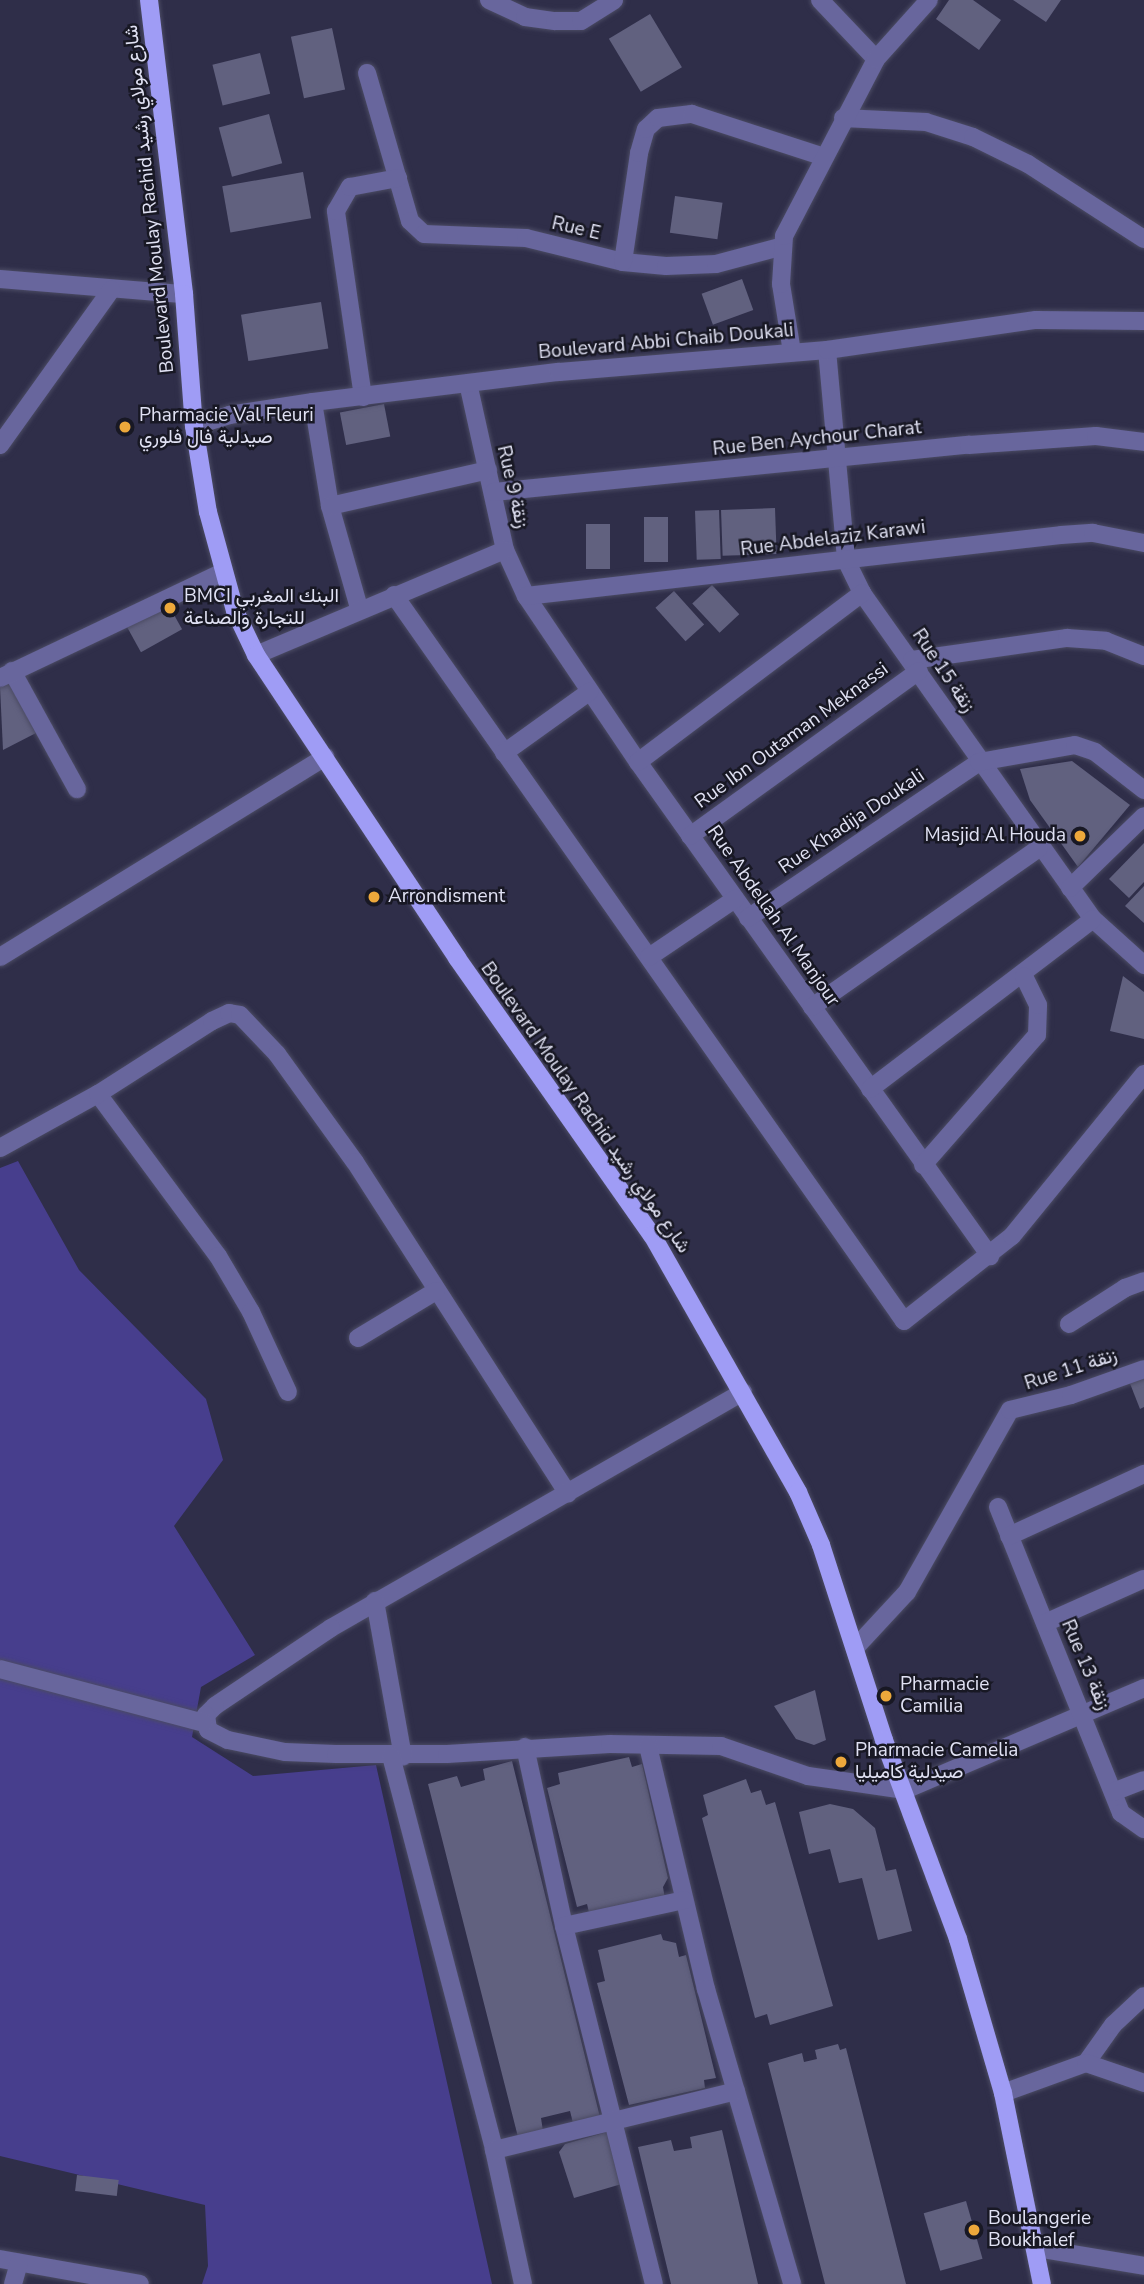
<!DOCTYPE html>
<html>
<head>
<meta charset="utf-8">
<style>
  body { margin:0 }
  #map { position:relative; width:1144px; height:2284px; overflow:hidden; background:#2f2e49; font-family:"Nunito Sans",Vazirmatn,sans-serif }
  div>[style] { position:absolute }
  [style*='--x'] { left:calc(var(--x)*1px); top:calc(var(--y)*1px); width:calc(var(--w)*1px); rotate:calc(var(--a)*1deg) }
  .green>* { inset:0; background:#473e8d }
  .building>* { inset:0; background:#61617f; transform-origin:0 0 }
  .roads { filter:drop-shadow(0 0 2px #4b4b64) drop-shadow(0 0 2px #4b4b64) }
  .minor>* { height:18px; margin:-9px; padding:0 9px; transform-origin:9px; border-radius:9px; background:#68669d }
  .major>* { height:18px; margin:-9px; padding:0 9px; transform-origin:9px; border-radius:9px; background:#9f9cf5 }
  .dots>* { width:19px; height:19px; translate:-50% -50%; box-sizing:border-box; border:4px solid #181824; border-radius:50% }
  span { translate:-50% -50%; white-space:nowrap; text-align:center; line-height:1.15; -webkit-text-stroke:5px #181824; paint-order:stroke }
  .street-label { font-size:19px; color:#e1e2f4 }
  .poi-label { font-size:19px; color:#e1e2f4 }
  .left { translate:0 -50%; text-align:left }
  .right { translate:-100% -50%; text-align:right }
</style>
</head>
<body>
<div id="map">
  <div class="green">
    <i style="clip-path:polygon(18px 1161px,79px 1270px,206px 1399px,223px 1460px,174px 1526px,255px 1655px,201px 1687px,192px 1737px,253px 1776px,376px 1765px,492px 2284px,202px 2284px,208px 2266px,205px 2205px,0 2156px,0 1168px)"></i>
  </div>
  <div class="building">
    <i style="clip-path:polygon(949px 0,973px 0,1001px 20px,979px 50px,936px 19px)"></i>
    <i style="clip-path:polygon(1013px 0,1061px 0,1046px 22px)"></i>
    <i style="left:650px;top:14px;width:62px;height:48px;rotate:59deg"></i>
    <i style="left:332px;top:28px;width:63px;height:42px;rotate:78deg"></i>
    <i style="left:260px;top:53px;width:42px;height:49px;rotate:76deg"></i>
    <i style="left:269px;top:114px;width:51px;height:52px;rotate:75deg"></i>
    <i style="left:303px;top:172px;width:47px;height:82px;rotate:80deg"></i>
    <i style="left:675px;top:196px;width:48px;height:37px;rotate:8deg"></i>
    <i style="left:742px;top:279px;width:33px;height:43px;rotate:70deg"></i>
    <i style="left:321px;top:302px;width:47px;height:81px;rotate:81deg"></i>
    <i style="left:384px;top:404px;width:33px;height:45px;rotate:79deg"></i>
    <i style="left:775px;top:508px;width:46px;height:54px;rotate:88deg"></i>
    <i style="left:719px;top:510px;width:49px;height:24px;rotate:88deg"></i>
    <i style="left:644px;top:517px;width:24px;height:45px"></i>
    <i style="left:586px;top:524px;width:24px;height:45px"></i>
    <i style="left:712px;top:585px;width:40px;height:27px;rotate:47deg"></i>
    <i style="left:674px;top:591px;width:45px;height:25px;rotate:48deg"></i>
    <i style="left:168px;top:604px;width:29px;height:47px;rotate:61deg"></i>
    <i style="clip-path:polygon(9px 683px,36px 733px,3px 750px,0 687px)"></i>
    <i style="clip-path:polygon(1072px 761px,1130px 805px,1078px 867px,1030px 800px,1020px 769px)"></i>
    <i style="clip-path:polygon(1144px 843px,1144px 882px,1129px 898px,1109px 879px)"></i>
    <i style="clip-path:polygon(1144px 886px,1144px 923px,1125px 906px)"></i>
    <i style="clip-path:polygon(1123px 976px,1144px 992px,1144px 1039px,1110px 1031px)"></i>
    <i style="clip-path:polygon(1144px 1374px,1144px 1407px,1140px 1409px,1129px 1381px)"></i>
    <i style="clip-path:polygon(815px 1690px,826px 1740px,814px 1745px,796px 1739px,774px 1706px)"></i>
    <i style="clip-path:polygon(629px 1757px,632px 1767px,642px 1764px,668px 1878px,663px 1887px,665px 1899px,590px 1917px,587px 1904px,577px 1907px,547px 1788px,560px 1784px,558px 1773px)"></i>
    <i style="clip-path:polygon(512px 1761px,600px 2117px,573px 2123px,570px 2111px,541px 2118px,543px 2131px,518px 2137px,428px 1784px,457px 1776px,461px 1787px,485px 1780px,483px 1769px)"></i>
    <i style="clip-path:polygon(746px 1779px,751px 1793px,761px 1790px,766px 1805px,775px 1802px,833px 2006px,770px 2025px,767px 2014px,755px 2018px,702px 1818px,708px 1815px,703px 1795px)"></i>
    <i style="clip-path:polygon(830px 1804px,853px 1809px,875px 1828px,886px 1871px,896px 1869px,912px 1931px,878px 1940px,862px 1878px,839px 1883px,830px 1849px,809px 1854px,799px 1812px)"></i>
    <i style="clip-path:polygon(661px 1934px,663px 1940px,676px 1943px,679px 1957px,686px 1955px,716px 2078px,704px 2080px,705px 2088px,629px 2105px,597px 1983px,605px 1981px,598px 1950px)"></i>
    <i style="clip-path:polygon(838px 2044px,840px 2050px,846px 2048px,906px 2284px,825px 2284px,768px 2063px,802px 2053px,804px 2062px,817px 2059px,815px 2050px)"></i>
    <i style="clip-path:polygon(722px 2130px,758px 2284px,671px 2284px,638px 2147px,671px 2140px,674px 2151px,692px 2148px,690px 2137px)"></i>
    <i style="clip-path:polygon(607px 2132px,625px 2183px,574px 2198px,559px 2152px,565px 2144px)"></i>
    <i style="left:77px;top:2175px;width:42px;height:16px;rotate:7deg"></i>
    <i style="left:966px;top:2201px;width:60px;height:44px;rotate:74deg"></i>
  </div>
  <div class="roads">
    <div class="minor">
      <i style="--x:489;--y:0;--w:40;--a:25"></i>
      <i style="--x:525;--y:17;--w:30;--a:8"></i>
      <i style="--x:555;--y:21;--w:26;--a:0"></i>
      <i style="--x:581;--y:21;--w:39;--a:-32"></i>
      <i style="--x:820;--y:0;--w:81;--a:46.5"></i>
      <i style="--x:367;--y:73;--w:154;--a:73.8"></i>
      <i style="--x:410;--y:221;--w:19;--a:43"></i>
      <i style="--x:424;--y:234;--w:102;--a:2.2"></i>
      <i style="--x:526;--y:238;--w:100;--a:13.9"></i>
      <i style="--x:623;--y:262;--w:43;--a:5.3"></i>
      <i style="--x:666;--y:266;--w:50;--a:-2.3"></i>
      <i style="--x:716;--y:264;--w:66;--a:-14.9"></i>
      <i style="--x:843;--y:118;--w:83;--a:2.8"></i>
      <i style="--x:926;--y:122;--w:49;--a:17.7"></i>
      <i style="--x:973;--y:137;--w:61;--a:26.1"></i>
      <i style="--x:1028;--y:164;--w:138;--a:32.9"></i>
      <i style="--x:623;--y:262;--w:110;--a:-81.6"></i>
      <i style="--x:639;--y:153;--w:25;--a:-74"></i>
      <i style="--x:646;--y:129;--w:16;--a:-43"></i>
      <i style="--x:658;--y:118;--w:34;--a:-7"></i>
      <i style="--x:692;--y:114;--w:139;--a:18"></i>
      <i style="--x:0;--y:279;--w:185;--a:4.7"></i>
      <i style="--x:827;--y:350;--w:211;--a:84.8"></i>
      <i style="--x:846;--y:560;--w:37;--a:64"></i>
      <i style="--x:862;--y:593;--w:400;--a:54.7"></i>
      <i style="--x:1093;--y:919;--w:69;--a:42"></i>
      <i style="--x:792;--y:352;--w:69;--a:-99.2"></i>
      <i style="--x:781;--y:284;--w:48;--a:-86.4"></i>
      <i style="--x:784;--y:236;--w:199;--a:-62.5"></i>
      <i style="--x:876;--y:59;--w:79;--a:-48.1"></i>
      <i style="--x:468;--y:383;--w:171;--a:77.5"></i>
      <i style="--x:505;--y:550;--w:51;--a:65.5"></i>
      <i style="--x:526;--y:596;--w:200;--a:56"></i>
      <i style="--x:638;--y:762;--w:607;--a:54.53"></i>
      <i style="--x:363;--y:397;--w:188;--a:-98.3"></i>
      <i style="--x:336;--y:211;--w:28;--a:-60"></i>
      <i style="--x:350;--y:187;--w:49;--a:-10.6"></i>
      <i style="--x:313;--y:402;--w:105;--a:80.7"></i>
      <i style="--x:330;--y:506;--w:106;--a:74.1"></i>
      <i style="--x:194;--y:426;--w:37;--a:-17"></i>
      <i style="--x:229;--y:415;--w:85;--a:-8.8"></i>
      <i style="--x:313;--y:402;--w:248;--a:-7"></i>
      <i style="--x:559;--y:372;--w:269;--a:-4.7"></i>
      <i style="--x:827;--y:350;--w:211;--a:-8.2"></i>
      <i style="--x:1036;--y:320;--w:108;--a:0.5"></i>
      <i style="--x:0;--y:445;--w:191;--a:-54.4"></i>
      <i style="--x:494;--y:492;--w:477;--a:-5.7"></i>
      <i style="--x:969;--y:445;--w:127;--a:-4.1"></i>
      <i style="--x:1096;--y:436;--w:48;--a:7.1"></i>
      <i style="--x:330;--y:506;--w:162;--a:-12.8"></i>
      <i style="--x:394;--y:595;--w:887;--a:54.91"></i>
      <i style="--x:904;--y:1321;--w:137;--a:-38.2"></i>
      <i style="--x:1012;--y:1236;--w:209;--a:-50.8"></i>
      <i style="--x:526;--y:596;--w:538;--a:-6.5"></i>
      <i style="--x:1061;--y:535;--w:32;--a:-4"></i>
      <i style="--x:1093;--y:533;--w:52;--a:11.1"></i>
      <i style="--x:256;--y:655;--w:270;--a:-22.9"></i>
      <i style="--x:912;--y:660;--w:157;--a:-8.1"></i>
      <i style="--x:1067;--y:638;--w:39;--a:4"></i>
      <i style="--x:1106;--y:641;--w:41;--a:21.5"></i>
      <i style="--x:12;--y:671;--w:135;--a:61.2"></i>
      <i style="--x:0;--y:678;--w:247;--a:-25.4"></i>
      <i style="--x:504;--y:753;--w:105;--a:-35.7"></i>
      <i style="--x:638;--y:762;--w:281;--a:-37"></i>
      <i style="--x:690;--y:836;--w:282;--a:-35.8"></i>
      <i style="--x:1070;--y:888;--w:103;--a:-44.2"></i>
      <i style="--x:748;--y:918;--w:279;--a:-34"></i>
      <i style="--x:979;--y:762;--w:97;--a:-10"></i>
      <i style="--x:1075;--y:745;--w:21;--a:19"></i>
      <i style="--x:1095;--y:752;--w:62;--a:37.8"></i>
      <i style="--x:0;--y:957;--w:382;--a:-31.6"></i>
      <i style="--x:649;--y:957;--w:104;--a:-34"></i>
      <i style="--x:812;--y:1007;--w:277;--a:-35"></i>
      <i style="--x:870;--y:1089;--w:280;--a:-37.3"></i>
      <i style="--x:98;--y:1094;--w:202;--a:53.5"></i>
      <i style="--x:218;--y:1256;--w:65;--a:59.5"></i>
      <i style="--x:251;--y:1312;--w:88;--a:65.2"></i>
      <i style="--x:0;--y:1148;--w:112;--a:-28.9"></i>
      <i style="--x:98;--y:1094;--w:135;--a:-32.6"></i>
      <i style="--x:212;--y:1021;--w:19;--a:-25"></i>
      <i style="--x:229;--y:1013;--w:11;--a:10"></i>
      <i style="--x:240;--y:1015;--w:54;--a:46.5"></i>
      <i style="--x:277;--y:1054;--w:133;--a:54.2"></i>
      <i style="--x:355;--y:1162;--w:394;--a:57.3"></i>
      <i style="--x:923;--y:1165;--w:173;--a:-48.8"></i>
      <i style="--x:1037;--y:1035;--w:30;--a:-88"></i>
      <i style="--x:1038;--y:1005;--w:32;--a:-116"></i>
      <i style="--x:1069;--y:1324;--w:67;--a:-32.7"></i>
      <i style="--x:1125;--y:1288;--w:20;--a:-20"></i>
      <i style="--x:358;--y:1338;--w:91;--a:-31.1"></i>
      <i style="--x:743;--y:1392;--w:475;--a:150.2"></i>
      <i style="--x:331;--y:1628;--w:140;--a:146.1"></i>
      <i style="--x:215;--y:1706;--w:13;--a:135"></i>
      <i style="--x:206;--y:1715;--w:15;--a:82"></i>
      <i style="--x:208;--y:1730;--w:22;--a:27"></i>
      <i style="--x:228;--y:1740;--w:58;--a:11.9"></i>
      <i style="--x:285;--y:1752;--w:51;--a:2.2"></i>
      <i style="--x:336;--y:1754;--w:111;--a:0"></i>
      <i style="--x:447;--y:1754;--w:163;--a:-3.5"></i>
      <i style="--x:610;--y:1744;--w:111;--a:1"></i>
      <i style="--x:721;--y:1746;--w:92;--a:19"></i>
      <i style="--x:808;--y:1776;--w:98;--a:8.2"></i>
      <i style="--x:905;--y:1790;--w:260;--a:-23.1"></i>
      <i style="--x:998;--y:1507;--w:330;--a:68.1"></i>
      <i style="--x:1121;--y:1813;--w:28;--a:35"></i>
      <i style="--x:1009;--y:1536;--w:149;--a:-24.7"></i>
      <i style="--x:375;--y:1601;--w:158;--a:79.8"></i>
      <i style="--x:1045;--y:1623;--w:108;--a:-24"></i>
      <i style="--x:855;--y:1648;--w:76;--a:-47.1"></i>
      <i style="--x:907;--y:1592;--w:209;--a:-60.5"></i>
      <i style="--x:1010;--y:1410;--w:63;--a:-13.8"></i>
      <i style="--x:1071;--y:1395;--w:77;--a:-19.6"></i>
      <i style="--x:0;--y:1669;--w:211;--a:14.8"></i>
      <i style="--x:648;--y:1746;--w:250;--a:76.6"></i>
      <i style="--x:706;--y:1989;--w:307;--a:73.7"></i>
      <i style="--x:525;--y:1747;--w:183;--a:77.7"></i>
      <i style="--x:564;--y:1926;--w:369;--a:75.9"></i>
      <i style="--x:391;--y:1756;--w:407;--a:75.3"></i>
      <i style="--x:494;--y:2150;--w:137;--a:77.8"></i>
      <i style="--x:1113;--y:1792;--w:33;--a:-21"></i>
      <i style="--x:564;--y:1926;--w:123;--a:-12.2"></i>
      <i style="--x:1086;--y:2063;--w:47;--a:-54.6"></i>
      <i style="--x:1113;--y:2025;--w:42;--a:-43.1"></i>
      <i style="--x:1003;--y:2093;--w:88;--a:-19.9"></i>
      <i style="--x:1086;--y:2063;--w:61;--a:19"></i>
      <i style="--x:494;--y:2150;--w:249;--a:-13.7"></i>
      <i style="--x:1037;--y:2248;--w:109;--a:9.5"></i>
      <i style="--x:0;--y:2259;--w:142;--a:10.1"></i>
      <i style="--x:13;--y:2284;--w:22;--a:-74"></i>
    </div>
    <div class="major">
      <i style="--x:149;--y:0;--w:296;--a:83.2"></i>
      <i style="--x:184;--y:294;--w:132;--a:85.7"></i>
      <i style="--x:194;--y:426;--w:87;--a:80.8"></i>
      <i style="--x:208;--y:512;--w:103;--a:74.7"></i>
      <i style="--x:235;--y:611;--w:49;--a:64.5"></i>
      <i style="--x:256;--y:655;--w:364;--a:56.4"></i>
      <i style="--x:457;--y:958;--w:339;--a:54.9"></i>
      <i style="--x:652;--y:1235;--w:296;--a:60.4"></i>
      <i style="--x:798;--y:1492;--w:58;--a:66.5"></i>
      <i style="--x:821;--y:1545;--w:205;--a:72.1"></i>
      <i style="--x:884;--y:1740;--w:212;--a:69.6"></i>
      <i style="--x:958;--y:1939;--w:160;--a:73.7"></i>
      <i style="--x:1003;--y:2093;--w:195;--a:78.5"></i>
    </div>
  </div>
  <div class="dots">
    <i style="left:125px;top:427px;background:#eda83b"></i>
    <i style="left:170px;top:608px;background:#eda83b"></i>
    <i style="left:1080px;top:836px;background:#eda83b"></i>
    <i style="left:374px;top:897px;background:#eda83b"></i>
    <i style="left:886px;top:1696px;background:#eda83b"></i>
    <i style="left:841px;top:1762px;background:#eda83b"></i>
    <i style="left:974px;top:2230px;background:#eda83b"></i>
  </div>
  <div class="street-label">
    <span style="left:150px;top:199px;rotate:-96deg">Boulevard Moulay Rachid شارع مولاي رشيد</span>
    <span style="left:576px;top:229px;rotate:13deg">Rue E</span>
    <span style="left:666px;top:342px;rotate:-5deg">Boulevard Abbi Chaib Doukali</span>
    <span style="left:817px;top:439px;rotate:-6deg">Rue Ben Aychour Charat</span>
    <span style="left:512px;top:487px;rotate:77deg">Rue 9 زنقة</span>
    <span style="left:833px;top:539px;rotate:-7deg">Rue Abdelaziz Karawi</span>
    <span style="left:943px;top:671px;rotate:56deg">Rue 15 زنقة</span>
    <span style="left:792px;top:736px;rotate:-36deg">Rue Ibn Outaman Meknassi</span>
    <span style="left:852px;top:822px;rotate:-34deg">Rue Khadija Doukali</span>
    <span style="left:773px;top:916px;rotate:55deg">Rue Abdellah Al Manjour</span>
    <span style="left:585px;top:1108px;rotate:55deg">Boulevard Moulay Rachid شارع مولاي رشيد</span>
    <span style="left:1071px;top:1370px;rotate:-18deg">Rue 11 زنقة</span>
    <span style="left:1085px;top:1665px;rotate:67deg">Rue 13 زنقة</span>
  </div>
  <div class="poi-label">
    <span class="left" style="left:139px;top:427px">Pharmacie Val Fleuri<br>صيدلية فال فلوري</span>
    <span class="left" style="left:184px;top:608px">BMCI البنك المغربي<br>للتجارة والصناعة</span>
    <span class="right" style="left:1066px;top:836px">Masjid Al Houda</span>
    <span class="left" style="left:388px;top:897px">Arrondisment</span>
    <span class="left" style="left:900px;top:1696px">Pharmacie<br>Camilia</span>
    <span class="left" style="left:855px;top:1762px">Pharmacie Camelia<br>صيدلية كاميليا</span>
    <span class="left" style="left:988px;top:2230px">Boulangerie<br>Boukhalef</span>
  </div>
</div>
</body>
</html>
